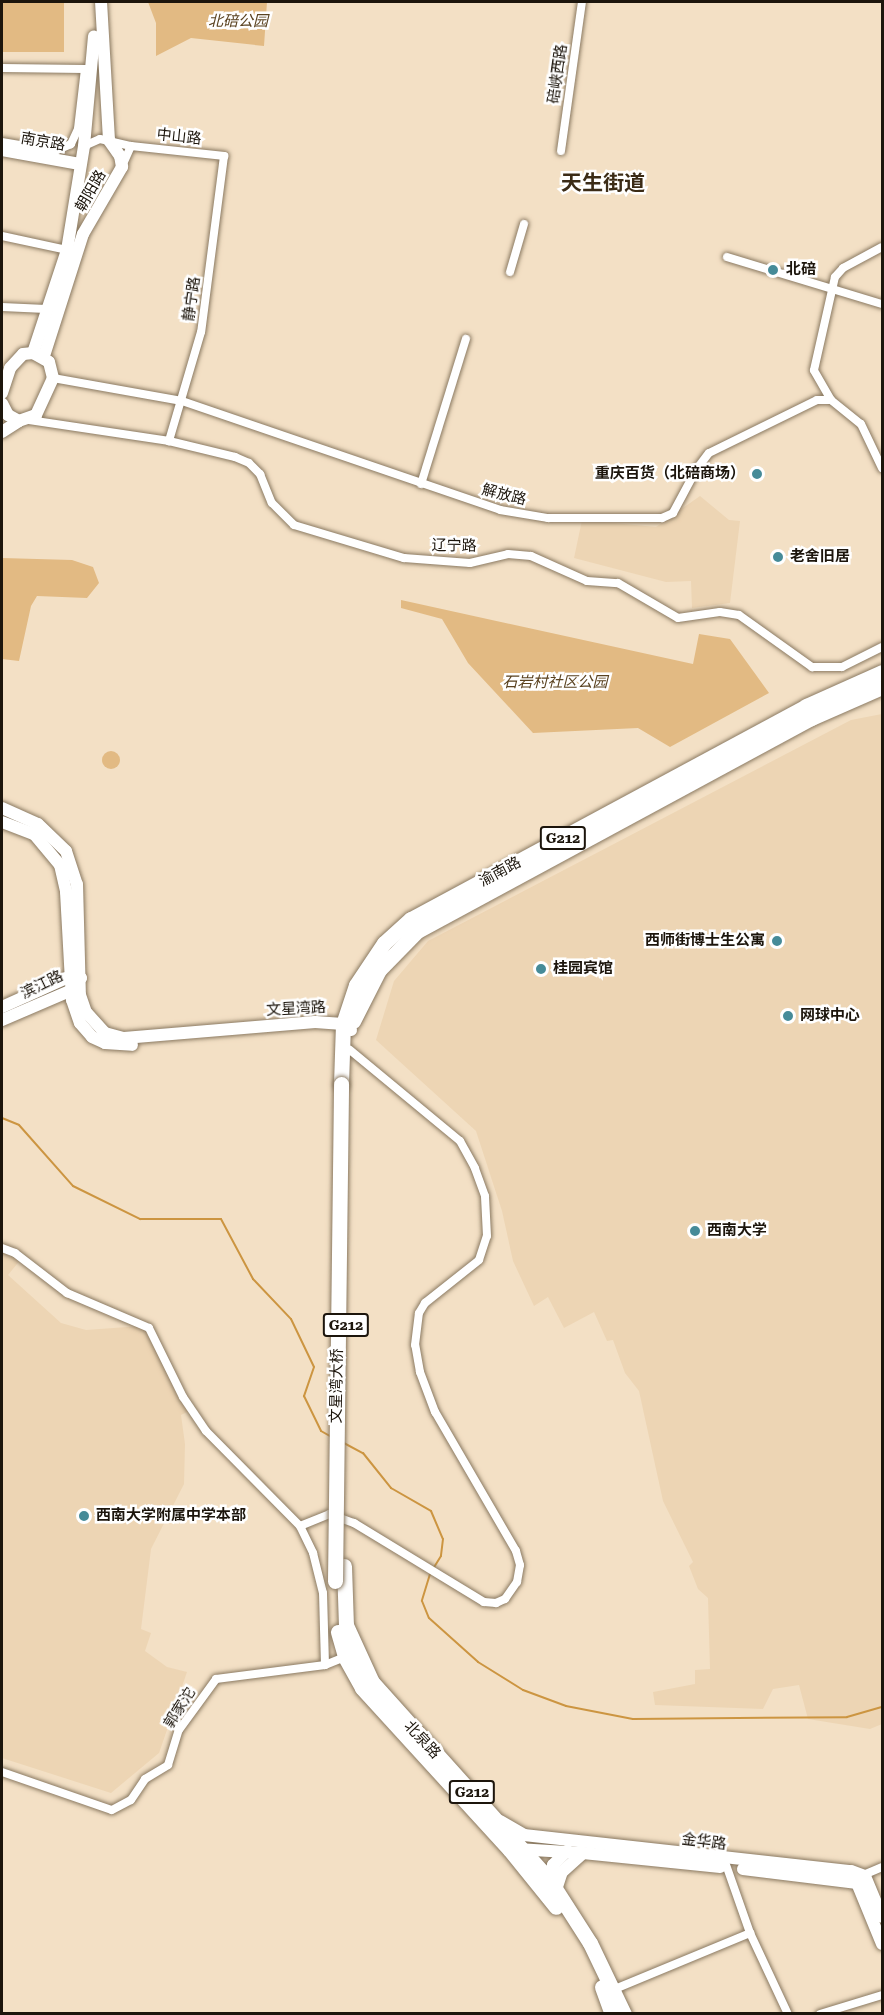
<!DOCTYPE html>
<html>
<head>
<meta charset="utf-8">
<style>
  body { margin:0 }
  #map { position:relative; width:884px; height:2015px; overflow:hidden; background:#f3e0c5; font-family:"Roboto Serif","Noto Sans SC",serif }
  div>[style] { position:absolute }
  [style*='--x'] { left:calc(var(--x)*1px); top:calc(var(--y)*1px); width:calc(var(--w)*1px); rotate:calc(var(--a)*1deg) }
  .built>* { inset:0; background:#edd5b4 }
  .green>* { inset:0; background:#e2ba83; transform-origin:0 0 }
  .round { border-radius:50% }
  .stream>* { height:2px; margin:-1px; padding:0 1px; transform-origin:1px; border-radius:1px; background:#cc9541 }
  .roads { filter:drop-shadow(0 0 2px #8a7961) drop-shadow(0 0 2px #8a7961) }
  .street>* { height:8px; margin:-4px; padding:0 4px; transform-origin:4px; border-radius:4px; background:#fff }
  .secondary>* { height:12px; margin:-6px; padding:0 6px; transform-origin:6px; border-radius:6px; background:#fff }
  .highway>* { height:15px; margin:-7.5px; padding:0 7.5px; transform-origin:7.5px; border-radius:7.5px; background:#fff }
  .bridges { filter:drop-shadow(0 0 2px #8a7961) drop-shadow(0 0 2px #8a7961) }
  .highway-bridge>* { height:15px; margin:-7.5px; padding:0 7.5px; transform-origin:7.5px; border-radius:7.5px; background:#fff }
  .dots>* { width:16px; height:16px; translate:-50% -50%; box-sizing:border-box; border:3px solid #fff; border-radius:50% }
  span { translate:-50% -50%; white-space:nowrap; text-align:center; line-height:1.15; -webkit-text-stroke:5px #fff; paint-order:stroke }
  .shield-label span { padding:2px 4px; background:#fff; border:2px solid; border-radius:4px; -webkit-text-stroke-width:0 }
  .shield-label { font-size:14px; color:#1c150c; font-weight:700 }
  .park-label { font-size:15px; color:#5a4220; font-style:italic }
  .street-label { font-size:15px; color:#1c150c }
  .poi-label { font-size:15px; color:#1c150c; font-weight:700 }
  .left { translate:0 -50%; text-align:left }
  .right { translate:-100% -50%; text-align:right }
  .district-label { font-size:21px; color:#3b2b16; font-weight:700 }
  .frame { position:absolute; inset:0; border:3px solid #1c150c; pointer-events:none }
</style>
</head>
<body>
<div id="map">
  <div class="built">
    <i style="clip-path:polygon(700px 496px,729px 520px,740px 521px,730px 603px,692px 608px,691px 581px,666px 582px,574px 558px,582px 520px,656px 527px)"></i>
    <i style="clip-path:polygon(882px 714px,882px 1724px,870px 1729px,808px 1719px,799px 1685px,773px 1689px,763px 1709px,655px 1705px,653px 1692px,695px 1684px,695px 1670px,710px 1669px,708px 1598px,698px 1589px,689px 1566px,693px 1562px,663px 1501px,639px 1391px,625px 1373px,613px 1340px,607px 1341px,594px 1312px,564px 1328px,548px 1297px,534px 1306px,513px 1261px,502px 1211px,476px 1131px,376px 1040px,394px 981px,428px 941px,851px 720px)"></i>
    <i style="clip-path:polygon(2px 1246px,21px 1259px,8px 1275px,61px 1323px,86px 1330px,141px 1326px,164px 1349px,191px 1410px,181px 1415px,185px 1444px,184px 1484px,151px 1549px,141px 1629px,151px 1633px,145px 1651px,167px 1667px,187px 1672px,159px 1753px,111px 1793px,2px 1758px)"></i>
  </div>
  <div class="green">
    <i style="left:2px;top:2px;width:62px;height:50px"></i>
    <i style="clip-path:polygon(148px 2px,267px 2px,264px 46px,191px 38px,156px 56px,156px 23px)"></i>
    <i style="clip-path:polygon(2px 558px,72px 560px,93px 567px,99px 583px,87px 598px,37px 596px,31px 606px,19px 661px,2px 659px)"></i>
    <i style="clip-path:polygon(401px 600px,693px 664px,699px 634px,730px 639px,769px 693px,670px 747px,638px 728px,533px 733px,468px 663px,442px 619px,401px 608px)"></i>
    <i class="round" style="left:102px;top:751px;width:18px;height:18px"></i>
  </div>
  <div class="stream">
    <i style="--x:2;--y:1118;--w:18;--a:22"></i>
    <i style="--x:19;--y:1125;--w:81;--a:48.5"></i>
    <i style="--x:73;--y:1186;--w:75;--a:26.2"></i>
    <i style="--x:140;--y:1219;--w:81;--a:0"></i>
    <i style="--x:221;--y:1219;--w:68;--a:61.9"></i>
    <i style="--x:253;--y:1279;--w:55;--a:46.5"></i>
    <i style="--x:291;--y:1319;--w:53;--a:64.4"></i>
    <i style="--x:314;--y:1367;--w:31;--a:109"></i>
    <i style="--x:304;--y:1396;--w:39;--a:64"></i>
    <i style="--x:321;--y:1431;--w:13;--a:29"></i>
    <i style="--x:342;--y:1442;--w:24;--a:28"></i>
    <i style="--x:363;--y:1453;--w:45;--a:51.3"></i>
    <i style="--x:391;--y:1488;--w:46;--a:29.9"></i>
    <i style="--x:431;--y:1511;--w:30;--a:67"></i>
    <i style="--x:443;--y:1539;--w:17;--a:97"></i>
    <i style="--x:441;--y:1556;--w:15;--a:122"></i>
    <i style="--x:430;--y:1574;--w:28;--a:107"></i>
    <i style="--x:422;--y:1601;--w:18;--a:68"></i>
    <i style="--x:429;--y:1618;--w:66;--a:41.9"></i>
    <i style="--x:478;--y:1662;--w:53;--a:31.9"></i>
    <i style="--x:523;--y:1690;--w:46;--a:20.4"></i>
    <i style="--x:566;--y:1706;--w:68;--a:11"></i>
    <i style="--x:633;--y:1719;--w:214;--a:-0.5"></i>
    <i style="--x:847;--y:1717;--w:36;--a:-16"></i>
  </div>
  <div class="roads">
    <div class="street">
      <i style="--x:2;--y:68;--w:83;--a:0.7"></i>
      <i style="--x:85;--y:69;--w:60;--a:96.7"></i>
      <i style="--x:78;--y:129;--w:17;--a:115"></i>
      <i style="--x:71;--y:144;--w:17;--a:156"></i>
      <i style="--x:55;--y:151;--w:54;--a:-170.4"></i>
      <i style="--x:84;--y:146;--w:17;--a:-24"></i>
      <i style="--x:100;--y:139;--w:32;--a:13"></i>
      <i style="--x:131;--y:146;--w:22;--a:114"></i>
      <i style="--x:131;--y:146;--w:94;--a:6.1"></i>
      <i style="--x:224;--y:156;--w:177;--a:97.4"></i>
      <i style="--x:201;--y:332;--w:114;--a:106.4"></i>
      <i style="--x:561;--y:151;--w:150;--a:-82"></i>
      <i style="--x:2;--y:236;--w:66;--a:12.2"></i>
      <i style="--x:727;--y:257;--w:162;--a:16.9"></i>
      <i style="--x:510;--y:272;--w:50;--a:-73.7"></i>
      <i style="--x:2;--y:307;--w:44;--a:2.6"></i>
      <i style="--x:53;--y:378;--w:131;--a:10.1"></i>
      <i style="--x:182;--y:401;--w:336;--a:18.9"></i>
      <i style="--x:500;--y:510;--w:49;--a:9.5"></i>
      <i style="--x:548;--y:518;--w:114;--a:0"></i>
      <i style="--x:662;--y:518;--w:12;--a:-24"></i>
      <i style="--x:673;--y:513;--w:49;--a:-61.9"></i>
      <i style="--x:696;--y:470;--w:21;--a:-53"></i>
      <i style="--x:709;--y:453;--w:120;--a:-26.1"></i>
      <i style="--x:817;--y:400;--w:14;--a:0"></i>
      <i style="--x:831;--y:400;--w:38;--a:39"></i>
      <i style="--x:861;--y:424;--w:49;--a:64.5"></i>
      <i style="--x:831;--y:400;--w:34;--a:-120"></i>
      <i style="--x:814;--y:370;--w:95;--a:-77.3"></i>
      <i style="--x:835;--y:277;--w:12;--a:-48"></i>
      <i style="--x:843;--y:268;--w:44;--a:-28.3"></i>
      <i style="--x:29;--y:420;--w:142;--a:8.5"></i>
      <i style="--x:169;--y:441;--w:68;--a:13.6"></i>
      <i style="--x:235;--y:457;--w:15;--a:23"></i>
      <i style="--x:249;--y:463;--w:16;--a:45"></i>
      <i style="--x:260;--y:474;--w:31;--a:68"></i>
      <i style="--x:272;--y:503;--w:31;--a:45"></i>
      <i style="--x:294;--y:525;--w:115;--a:16.7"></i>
      <i style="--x:404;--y:558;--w:66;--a:4.3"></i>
      <i style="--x:470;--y:563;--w:39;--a:-13"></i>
      <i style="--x:508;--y:554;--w:23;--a:5"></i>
      <i style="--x:531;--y:556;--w:61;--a:24.1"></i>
      <i style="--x:587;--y:581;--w:31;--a:4"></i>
      <i style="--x:618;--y:583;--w:69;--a:30.3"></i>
      <i style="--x:678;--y:618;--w:42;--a:-8.1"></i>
      <i style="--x:720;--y:612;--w:19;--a:9"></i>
      <i style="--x:739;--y:615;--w:90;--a:35.5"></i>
      <i style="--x:812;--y:667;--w:30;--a:0"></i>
      <i style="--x:842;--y:667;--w:45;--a:-26.6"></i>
      <i style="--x:421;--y:484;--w:152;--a:-72.8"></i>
      <i style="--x:2;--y:1248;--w:14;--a:21"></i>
      <i style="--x:15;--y:1253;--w:66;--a:37.6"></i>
      <i style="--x:67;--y:1293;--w:89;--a:23.1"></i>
      <i style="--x:149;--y:1328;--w:77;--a:63.8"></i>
      <i style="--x:183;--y:1397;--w:41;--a:55.9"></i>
      <i style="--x:206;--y:1431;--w:134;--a:45.3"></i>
      <i style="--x:300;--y:1526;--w:30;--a:64"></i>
      <i style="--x:313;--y:1553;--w:41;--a:76"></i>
      <i style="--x:323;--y:1593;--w:72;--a:88.4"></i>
      <i style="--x:300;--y:1526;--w:31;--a:-22"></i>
      <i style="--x:329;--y:1514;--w:27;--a:20"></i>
      <i style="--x:354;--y:1523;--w:152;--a:31.3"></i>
      <i style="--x:484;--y:1602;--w:12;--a:5"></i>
      <i style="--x:496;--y:1603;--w:10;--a:-24"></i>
      <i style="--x:505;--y:1599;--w:21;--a:-55"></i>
      <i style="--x:517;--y:1582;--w:17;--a:-80"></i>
      <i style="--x:520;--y:1565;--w:15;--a:-106"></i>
      <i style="--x:516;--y:1551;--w:161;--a:-120.2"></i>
      <i style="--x:435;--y:1412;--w:43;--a:-110.6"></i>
      <i style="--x:420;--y:1372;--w:27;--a:-100"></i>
      <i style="--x:415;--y:1345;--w:32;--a:-83"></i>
      <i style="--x:419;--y:1313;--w:12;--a:-59"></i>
      <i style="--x:425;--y:1303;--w:69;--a:-38.5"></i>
      <i style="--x:479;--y:1260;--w:25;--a:-72"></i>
      <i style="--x:487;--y:1236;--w:40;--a:-92.9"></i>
      <i style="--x:485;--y:1196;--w:30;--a:-110"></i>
      <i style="--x:475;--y:1168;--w:31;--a:-119"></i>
      <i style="--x:460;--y:1141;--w:143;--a:-140.4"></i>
      <i style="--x:2;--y:1772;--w:116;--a:19.1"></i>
      <i style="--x:112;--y:1810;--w:21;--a:-28"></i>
      <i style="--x:131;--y:1800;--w:25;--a:-56"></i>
      <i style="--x:145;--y:1779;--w:27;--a:-31"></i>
      <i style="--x:168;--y:1765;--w:37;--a:-73"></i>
      <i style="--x:179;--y:1730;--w:63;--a:-54"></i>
      <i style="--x:216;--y:1679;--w:110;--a:-7.3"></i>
      <i style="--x:325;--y:1665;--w:22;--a:-22"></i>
      <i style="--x:724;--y:1859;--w:78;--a:70.6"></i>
      <i style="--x:750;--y:1933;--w:89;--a:64.9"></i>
      <i style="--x:861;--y:1876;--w:23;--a:-23"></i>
      <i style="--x:610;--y:1991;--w:152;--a:-22.5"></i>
      <i style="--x:820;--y:2014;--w:65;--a:-17"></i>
    </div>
    <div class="secondary">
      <i style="--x:2;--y:150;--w:79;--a:10.2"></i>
      <i style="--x:33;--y:353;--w:108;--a:-71.7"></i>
      <i style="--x:67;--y:250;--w:105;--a:-80.7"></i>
      <i style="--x:84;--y:146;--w:110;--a:-84.8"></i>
      <i style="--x:44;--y:356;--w:128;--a:-72.3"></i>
      <i style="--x:83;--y:234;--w:78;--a:-59.8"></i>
      <i style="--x:122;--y:167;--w:11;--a:-100"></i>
      <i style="--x:120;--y:156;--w:19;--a:-125"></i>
      <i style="--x:109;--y:140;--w:138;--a:-93.3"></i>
      <i style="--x:2;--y:393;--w:26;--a:-72"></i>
      <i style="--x:10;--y:368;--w:19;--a:-47"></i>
      <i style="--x:23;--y:354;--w:10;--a:-6"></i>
      <i style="--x:33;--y:353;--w:18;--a:29"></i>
      <i style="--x:49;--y:362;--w:16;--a:76"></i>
      <i style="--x:53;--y:378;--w:41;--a:114.7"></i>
      <i style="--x:36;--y:415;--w:18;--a:161"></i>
      <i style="--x:19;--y:421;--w:13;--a:-151"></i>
      <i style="--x:8;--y:415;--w:13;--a:-117"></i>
      <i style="--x:2;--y:432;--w:20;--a:-33"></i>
      <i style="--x:2;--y:808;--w:39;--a:24"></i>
      <i style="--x:38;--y:824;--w:39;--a:44"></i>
      <i style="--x:66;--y:851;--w:35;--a:72"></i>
      <i style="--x:77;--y:884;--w:111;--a:88.5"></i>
      <i style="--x:80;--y:995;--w:18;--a:71"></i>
      <i style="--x:86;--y:1012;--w:28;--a:48"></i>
      <i style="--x:105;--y:1033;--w:20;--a:15"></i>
      <i style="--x:124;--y:1038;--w:192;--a:-4.8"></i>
      <i style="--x:315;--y:1022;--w:28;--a:4"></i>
      <i style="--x:343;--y:1024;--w:10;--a:37"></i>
      <i style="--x:2;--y:822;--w:34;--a:21"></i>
      <i style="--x:34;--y:834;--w:40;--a:50"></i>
      <i style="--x:60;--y:865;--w:28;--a:77"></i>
      <i style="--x:66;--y:892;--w:108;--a:86.8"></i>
      <i style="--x:72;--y:1000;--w:24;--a:71"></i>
      <i style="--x:80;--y:1023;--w:18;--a:49"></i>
      <i style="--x:92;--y:1037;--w:14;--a:25"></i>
      <i style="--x:105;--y:1043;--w:27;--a:4"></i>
      <i style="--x:2;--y:1007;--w:76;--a:-24.2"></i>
      <i style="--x:71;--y:976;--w:10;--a:11"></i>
      <i style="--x:81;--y:978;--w:15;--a:127"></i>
      <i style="--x:72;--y:990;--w:76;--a:156.8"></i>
      <i style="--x:500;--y:1821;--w:28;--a:30"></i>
      <i style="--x:524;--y:1835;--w:329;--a:6.3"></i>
      <i style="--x:851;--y:1871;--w:15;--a:20"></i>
      <i style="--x:865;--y:1876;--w:44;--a:67.5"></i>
      <i style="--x:517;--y:1849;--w:66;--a:3.5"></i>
      <i style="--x:743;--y:1869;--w:115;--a:7"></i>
      <i style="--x:857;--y:1883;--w:66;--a:67.7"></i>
      <i style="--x:547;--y:1886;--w:22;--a:-74"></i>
      <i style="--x:553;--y:1865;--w:20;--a:-45"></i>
      <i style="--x:556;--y:1890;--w:19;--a:-72"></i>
      <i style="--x:562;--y:1872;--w:28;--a:-42"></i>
      <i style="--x:583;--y:1853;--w:138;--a:5.8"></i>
    </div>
    <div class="highway">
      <i style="--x:353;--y:1021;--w:57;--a:-63"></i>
      <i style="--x:379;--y:970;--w:54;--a:-45.7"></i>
      <i style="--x:417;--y:931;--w:448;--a:-28.4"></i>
      <i style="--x:811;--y:718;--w:77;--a:-23.6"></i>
      <i style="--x:341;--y:1084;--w:60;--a:-88.1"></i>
      <i style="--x:343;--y:1024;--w:41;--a:-71.6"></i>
      <i style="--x:356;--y:985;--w:50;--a:-56.3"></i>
      <i style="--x:384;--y:943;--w:36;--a:-42"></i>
      <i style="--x:411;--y:919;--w:449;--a:-28.3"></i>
      <i style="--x:806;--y:706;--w:83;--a:-24.1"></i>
      <i style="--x:344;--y:1566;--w:59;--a:88.1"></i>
      <i style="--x:346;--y:1625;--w:63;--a:65.5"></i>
      <i style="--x:372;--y:1682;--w:265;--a:48.1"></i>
      <i style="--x:549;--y:1879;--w:76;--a:57.4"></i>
      <i style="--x:590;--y:1943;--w:79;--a:64.4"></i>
      <i style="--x:338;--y:1632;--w:26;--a:74"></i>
      <i style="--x:345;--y:1657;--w:35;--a:61"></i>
      <i style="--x:362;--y:1688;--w:219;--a:47.6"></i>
      <i style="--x:510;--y:1850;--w:73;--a:51.1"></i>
      <i style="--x:602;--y:1987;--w:29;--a:70"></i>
    </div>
  </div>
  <div class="bridges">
    <div class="highway-bridge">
      <i style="--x:335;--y:1581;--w:497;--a:-89.3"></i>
    </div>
  </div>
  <div class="dots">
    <i style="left:773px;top:270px;background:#468b98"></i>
    <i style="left:757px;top:474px;background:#468b98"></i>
    <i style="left:778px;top:557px;background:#468b98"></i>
    <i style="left:777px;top:941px;background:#468b98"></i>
    <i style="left:541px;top:969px;background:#468b98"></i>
    <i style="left:788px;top:1016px;background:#468b98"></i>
    <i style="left:695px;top:1231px;background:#468b98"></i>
    <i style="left:84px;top:1516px;background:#468b98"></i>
  </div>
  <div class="shield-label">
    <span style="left:563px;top:838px">G212</span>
    <span style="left:346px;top:1325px">G212</span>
    <span style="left:472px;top:1792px">G212</span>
  </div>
  <div class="park-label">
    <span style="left:238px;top:22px">北碚公园</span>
    <span style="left:555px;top:683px">石岩村社区公园</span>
  </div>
  <div class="street-label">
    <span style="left:558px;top:74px;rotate:-82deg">碚峡西路</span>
    <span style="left:179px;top:137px;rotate:6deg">中山路</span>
    <span style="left:43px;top:142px;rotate:10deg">南京路</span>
    <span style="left:91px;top:191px;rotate:-60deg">朝阳路</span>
    <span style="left:192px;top:299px;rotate:-82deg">静宁路</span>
    <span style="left:504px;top:495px;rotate:14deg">解放路</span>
    <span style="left:454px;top:546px;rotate:1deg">辽宁路</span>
    <span style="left:500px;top:872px;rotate:-28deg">渝南路</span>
    <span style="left:42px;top:985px;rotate:-26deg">滨江路</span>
    <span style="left:296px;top:1009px;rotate:-3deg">文星湾路</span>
    <span style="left:337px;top:1386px;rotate:-89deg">文星湾大桥</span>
    <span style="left:180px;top:1708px;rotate:-58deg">郭家沱</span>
    <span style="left:422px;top:1740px;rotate:47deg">北泉路</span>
    <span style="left:704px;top:1842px;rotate:7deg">金华路</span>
  </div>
  <div class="poi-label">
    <span class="left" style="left:786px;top:270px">北碚</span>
    <span class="right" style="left:745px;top:474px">重庆百货（北碚商场）</span>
    <span class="left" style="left:790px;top:557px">老舍旧居</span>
    <span class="right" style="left:765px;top:941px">西师街博士生公寓</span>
    <span class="left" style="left:553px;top:969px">桂园宾馆</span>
    <span class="left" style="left:800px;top:1016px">网球中心</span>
    <span class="left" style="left:707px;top:1231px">西南大学</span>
    <span class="left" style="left:96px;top:1516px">西南大学附属中学本部</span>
  </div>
  <div class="district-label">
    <span style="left:603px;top:183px">天生街道</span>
  </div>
  <div class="frame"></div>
</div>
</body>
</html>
